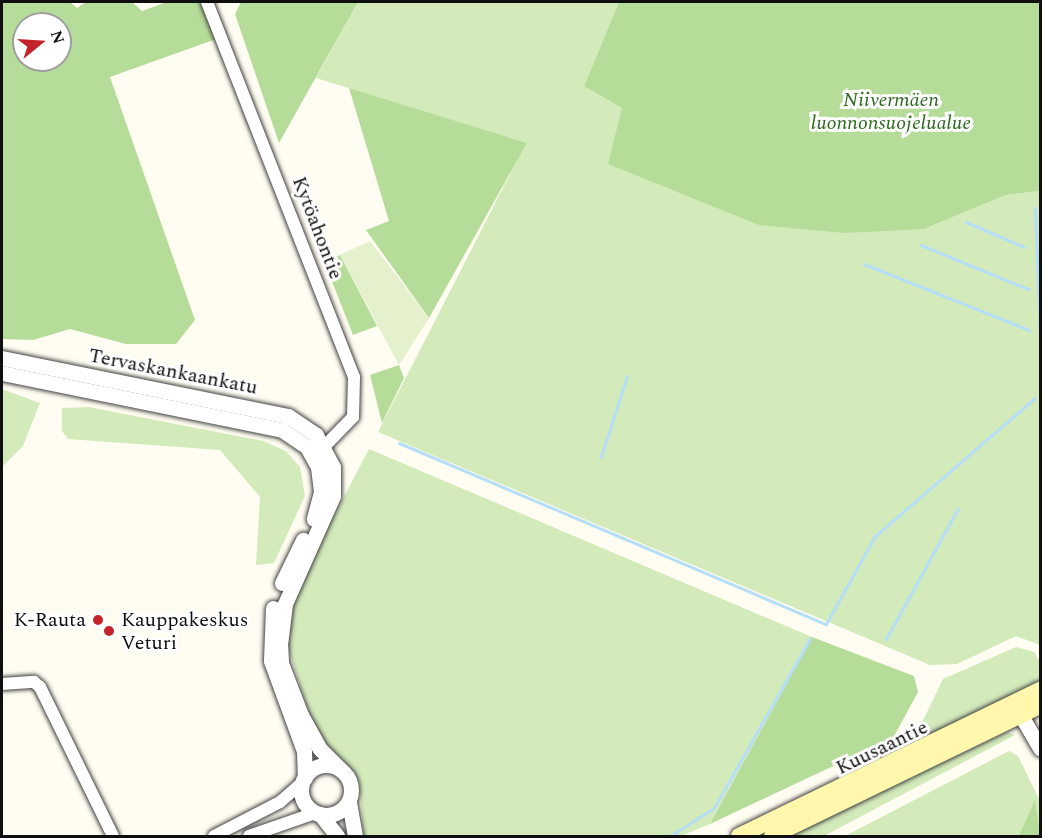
<!DOCTYPE html>
<html>
<head>
<meta charset="utf-8">
<style>
  body { margin:0 }
  #map { position:relative; width:1042px; height:838px; overflow:hidden; background:#fffcf1; font-family:Spectral,serif }
  div>[style] { position:absolute }
  [style*='--x'] { left:calc(var(--x)*1px); top:calc(var(--y)*1px); width:calc(var(--w)*1px); rotate:calc(var(--a)*1deg) }
  .green>* { inset:0; background:#d3eaba }
  .forest>* { inset:0; background:#b6dc99 }
  .pitch>* { inset:0; background:#e4f1cc }
  .stream>* { height:3px; margin:-1.5px; padding:0 1.5px; transform-origin:1.5px; border-radius:1.5px; background:#b5def7 }
  .roads { filter:drop-shadow(0 0 2px #424242) drop-shadow(0 0 2px #424242) }
  .minor>* { height:12px; margin:-6px; padding:0 6px; transform-origin:6px; border-radius:6px; background:#fff }
  .tertiary>* { height:15px; margin:-7.5px; padding:0 7.5px; transform-origin:7.5px; border-radius:7.5px; background:#fff }
  .tertiary>.ring { margin:-7.5px; padding:0; box-sizing:content-box; background:none; border:15px solid #fff; border-radius:50% }
  .secondary>* { height:16px; margin:-8px; padding:0 8px; transform-origin:8px; border-radius:8px; background:#fff7ac }
  .dots>* { width:16px; height:16px; translate:-50% -50%; box-sizing:border-box; border:3px solid #fff; border-radius:50% }
  span { translate:-50% -50%; white-space:nowrap; text-align:center; line-height:1.15; -webkit-text-stroke:6px #fff; paint-order:stroke }
  .park-label { font-size:20px; color:#2c691e; font-style:italic }
  .street-label { font-size:20px; color:#0f0f0f }
  .poi-label { font-size:20px; color:#0f0f0f }
  .right { translate:-100% -50%; text-align:right }
  .left { translate:0 -50%; text-align:left }
  .frame { position:absolute; inset:0; border:3px solid #0f0f0f; pointer-events:none }
  .north { position:absolute; left:12px; top:12px; width:60px; height:60px; box-sizing:border-box; background:#fff; border:2px solid #9f9f9f; border-radius:50%; rotate:72deg; font-size:16px; font-weight:700; line-height:24px; text-align:center; color:#0f0f0f }
  .north::after { content:''; display:block; margin:auto; width:21px; height:27px; background:#c2242a; clip-path:polygon(50% 0,100% 100%,50% 72%,0 100%) }
</style>
</head>
<body>
<div id="map">
  <div class="green">
    <i style="clip-path:polygon(358px 2px,619px 2px,584px 86px,1040px 2px,1002px 192px,924px 229px,1006px 195px,1040px 191px,1040px 645px,1016px 636px,957px 664px,930px 665px,378px 432px,526px 143px,316px 78px)"></i>
    <i style="clip-path:polygon(2px 389px,40px 403px,23px 446px,2px 467px)"></i>
    <i style="clip-path:polygon(89px 407px,263px 441px,286px 451px,300px 467px,305px 496px,274px 563px,256px 565px,260px 497px,220px 450px,68px 439px,62px 431px,62px 408px)"></i>
    <i style="clip-path:polygon(369px 449px,812px 637px,710px 824px,681px 836px,364px 836px,359px 781px,315px 731px,285px 638px,295px 590px)"></i>
    <i style="clip-path:polygon(1016px 647px,1034px 652px,1040px 662px,1040px 680px,926px 740px,914px 739px,943px 679px)"></i>
    <i style="clip-path:polygon(1007px 732px,1015px 735px,824px 836px,790px 836px)"></i>
    <i style="clip-path:polygon(1009px 751px,1018px 756px,1040px 801px,1040px 836px,845px 836px)"></i>
  </div>
  <div class="forest">
    <i style="clip-path:polygon(evenodd,2px 2px,70px 2px,77px 8px,86px 2px,132px 2px,142px 11px,167px 2px,202px 2px,219px 38px,110px 77px,195px 320px,176px 344px,126px 344px,70px 329px,33px 340px,2px 339px,2px 2px,24px 24px,60px 24px,60px 60px,24px 60px,24px 24px)"></i>
    <i style="clip-path:polygon(241px 2px,358px 2px,279px 143px,235px 14px)"></i>
    <i style="clip-path:polygon(619px 2px,1040px 2px,1040px 191px,1006px 195px,924px 229px,844px 233px,759px 225px,608px 164px,622px 108px,584px 86px)"></i>
    <i style="clip-path:polygon(349px 88px,527px 143px,429px 318px,366px 230px,389px 221px)"></i>
    <i style="clip-path:polygon(340px 255px,377px 326px,353px 335px,324px 261px)"></i>
    <i style="clip-path:polygon(399px 365px,404px 378px,382px 423px,370px 375px)"></i>
    <i style="clip-path:polygon(812px 637px,914px 676px,918px 692px,893px 738px,710px 824px)"></i>
    <i style="clip-path:polygon(1035px 800px,1040px 836px,1019px 836px)"></i>
  </div>
  <div class="pitch">
    <i style="clip-path:polygon(370px 241px,429px 318px,399px 365px,340px 255px)"></i>
  </div>
  <div class="stream">
    <i style="--x:1035;--y:208;--w:131;--a:87.8"></i>
    <i style="--x:966;--y:222;--w:63;--a:23.3"></i>
    <i style="--x:921;--y:245;--w:116;--a:22.4"></i>
    <i style="--x:864;--y:264;--w:178;--a:21.8"></i>
    <i style="--x:399;--y:443;--w:464;--a:23"></i>
    <i style="--x:826;--y:624;--w:101;--a:-60.9"></i>
    <i style="--x:875;--y:536;--w:211;--a:-40.8"></i>
    <i style="--x:601;--y:457;--w:85;--a:-72.2"></i>
    <i style="--x:886;--y:639;--w:149;--a:-61.2"></i>
    <i style="--x:670;--y:836;--w:52;--a:-32.5"></i>
    <i style="--x:714;--y:808;--w:195;--a:-60.5"></i>
  </div>
  <div class="roads">
    <div class="minor">
      <i style="--x:207;--y:2;--w:403;--a:68.6"></i>
      <i style="--x:354;--y:377;--w:40;--a:91.4"></i>
      <i style="--x:353;--y:417;--w:52;--a:134.2"></i>
      <i style="--x:2;--y:684;--w:32;--a:-4"></i>
      <i style="--x:34;--y:682;--w:8;--a:40"></i>
      <i style="--x:40;--y:687;--w:166;--a:63.9"></i>
      <i style="--x:214;--y:836;--w:74;--a:-27.3"></i>
      <i style="--x:280;--y:802;--w:30;--a:-41"></i>
      <i style="--x:249;--y:836;--w:70;--a:-19.2"></i>
    </div>
    <div class="tertiary">
      <i style="--x:2;--y:358;--w:292;--a:11.5"></i>
      <i style="--x:288;--y:416;--w:34;--a:34"></i>
      <i style="--x:316;--y:435;--w:36;--a:62"></i>
      <i style="--x:333;--y:467;--w:29;--a:90"></i>
      <i style="--x:333;--y:496;--w:118;--a:114"></i>
      <i style="--x:285;--y:604;--w:38;--a:97"></i>
      <i style="--x:280;--y:642;--w:21;--a:87"></i>
      <i style="--x:281;--y:663;--w:56;--a:69"></i>
      <i style="--x:301;--y:715;--w:38;--a:61"></i>
      <i style="--x:319;--y:748;--w:31;--a:45"></i>
      <i style="--x:2;--y:373;--w:286;--a:11.5"></i>
      <i style="--x:282;--y:430;--w:30;--a:34"></i>
      <i style="--x:307;--y:447;--w:23;--a:61"></i>
      <i style="--x:318;--y:467;--w:25;--a:83"></i>
      <i style="--x:321;--y:492;--w:28;--a:105"></i>
      <i style="--x:282;--y:583;--w:48;--a:-64"></i>
      <i style="--x:273;--y:608;--w:53;--a:92.2"></i>
      <i style="--x:271;--y:661;--w:96;--a:69.9"></i>
      <i style="--x:304;--y:751;--w:27;--a:88"></i>
      <i style="--x:1016;--y:707;--w:48;--a:59.7"></i>
      <i class="ring" style="left:301px;top:765px;width:35px;height:35px"></i>
      <i style="--x:349;--y:802;--w:35;--a:80"></i>
      <i style="--x:320;--y:814;--w:28;--a:52"></i>
    </div>
    <div class="secondary">
      <i style="--x:739;--y:836;--w:335;--a:-25.9"></i>
      <i style="--x:772;--y:836;--w:298;--a:-25.9"></i>
    </div>
  </div>
  <div class="dots">
    <i style="left:98px;top:620px;background:#c2242a"></i>
    <i style="left:109px;top:631px;background:#c2242a"></i>
  </div>
  <div class="park-label">
    <span style="left:891px;top:112px">Niivermäen<br>luonnonsuojelualue</span>
  </div>
  <div class="street-label">
    <span style="left:317px;top:228px;rotate:69deg">Kytöahontie</span>
    <span style="left:173px;top:372px;rotate:11deg">Tervaskankaankatu</span>
    <span style="left:882px;top:748px;rotate:-26deg">Kuusaantie</span>
  </div>
  <div class="poi-label">
    <span class="right" style="left:86px;top:620px">K-Rauta</span>
    <span class="left" style="left:121px;top:632px">Kauppakeskus<br>Veturi</span>
  </div>
  <div class="frame"></div>
  <div class="north">N</div>
</div>
</body>
</html>
